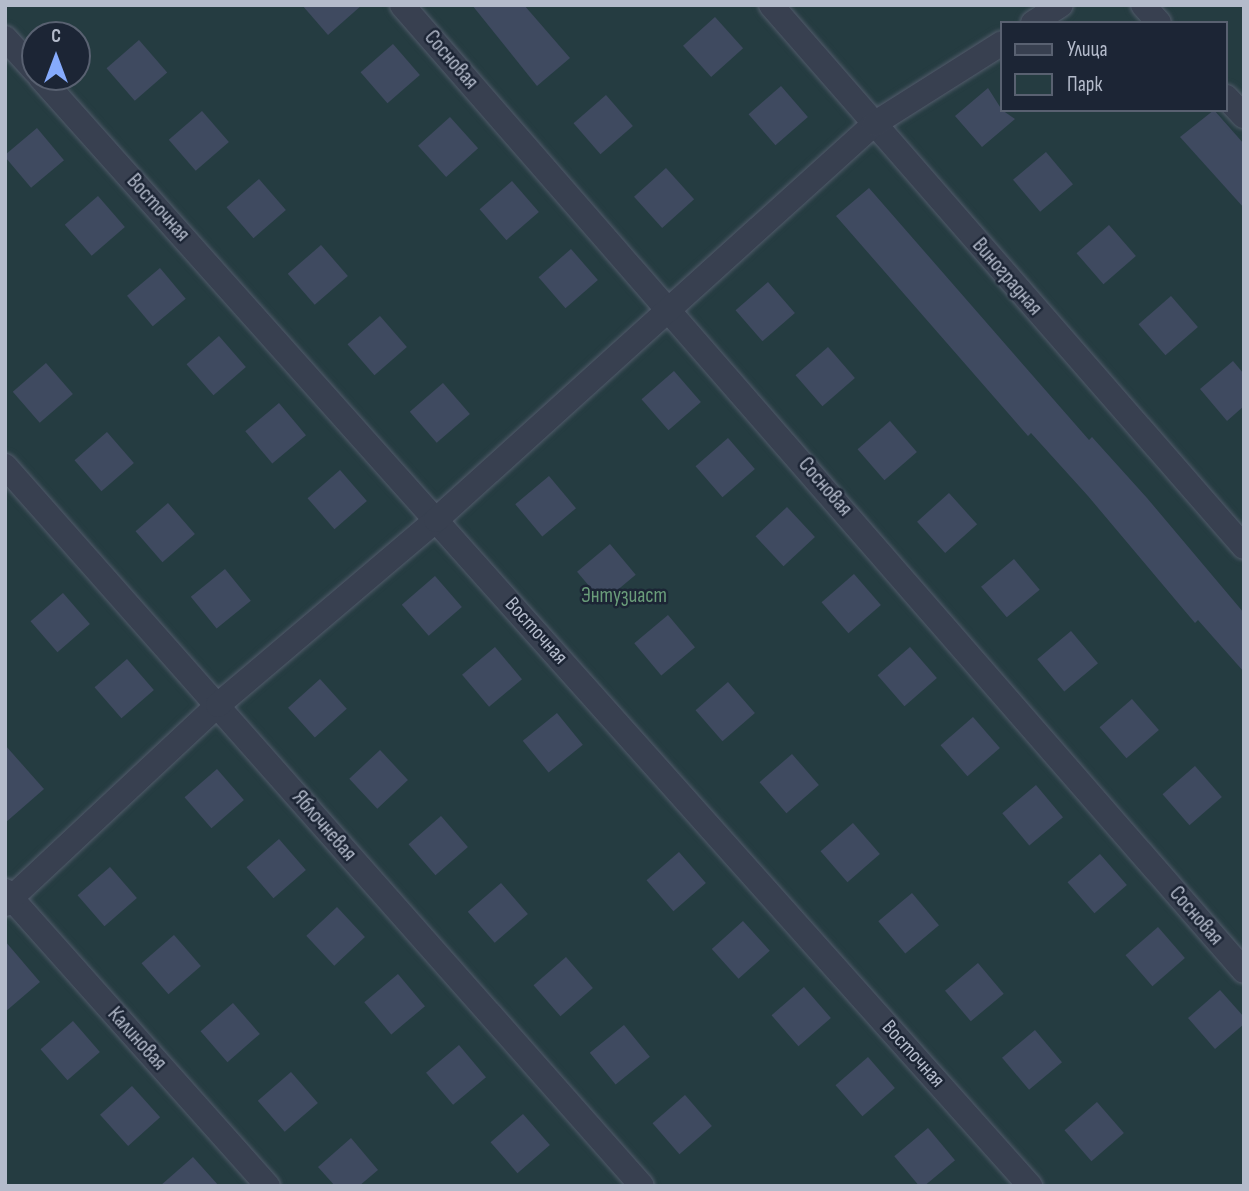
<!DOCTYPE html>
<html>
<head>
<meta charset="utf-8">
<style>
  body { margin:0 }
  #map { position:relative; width:1249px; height:1191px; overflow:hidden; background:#232d40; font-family:"Sofia Sans Condensed",sans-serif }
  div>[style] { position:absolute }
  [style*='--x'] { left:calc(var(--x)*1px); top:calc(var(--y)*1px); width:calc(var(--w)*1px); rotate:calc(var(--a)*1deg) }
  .green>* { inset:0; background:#253c41 }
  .building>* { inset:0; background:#3f4a60; transform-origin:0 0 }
  .roads { filter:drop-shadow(0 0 2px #525b6b) drop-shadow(0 0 2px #525b6b) }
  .minor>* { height:24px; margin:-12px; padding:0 12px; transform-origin:12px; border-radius:12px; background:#384050 }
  span { translate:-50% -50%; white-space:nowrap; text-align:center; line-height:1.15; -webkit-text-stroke:5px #1c2535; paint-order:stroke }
  .street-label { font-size:21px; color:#b4bbcb }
  .park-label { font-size:21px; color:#6a9d7a }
  .frame { position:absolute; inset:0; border:7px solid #b4bbcb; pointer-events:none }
  .legend { position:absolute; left:1000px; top:21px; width:228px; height:91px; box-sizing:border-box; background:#1c2535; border:2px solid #596171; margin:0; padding:9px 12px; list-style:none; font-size:21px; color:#b4bbcb }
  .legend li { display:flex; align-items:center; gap:14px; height:35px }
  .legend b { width:35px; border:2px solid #596171 }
  .north { position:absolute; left:21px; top:21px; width:70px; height:70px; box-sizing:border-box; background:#1c2535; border:2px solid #596171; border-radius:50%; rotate:0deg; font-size:19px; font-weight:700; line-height:28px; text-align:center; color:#b4bbcb }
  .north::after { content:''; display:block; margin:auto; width:24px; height:32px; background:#86abfd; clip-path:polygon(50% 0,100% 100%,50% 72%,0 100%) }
</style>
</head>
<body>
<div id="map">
  <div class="green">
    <i style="clip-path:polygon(evenodd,5px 5px,1244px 5px,1244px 1186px,5px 1186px,5px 5px,1002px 23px,1226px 23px,1226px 110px,1002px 110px,1002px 23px,5px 5px,35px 35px,77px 35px,77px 77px,35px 77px,35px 35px)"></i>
  </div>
  <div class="building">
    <i style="clip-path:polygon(302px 5px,362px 5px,328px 35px)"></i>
    <i style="clip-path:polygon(472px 5px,524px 5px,570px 58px,537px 86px)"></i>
    <i style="left:715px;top:17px;width:42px;height:43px;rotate:48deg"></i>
    <i style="left:139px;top:40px;width:43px;height:43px;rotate:49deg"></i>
    <i style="left:393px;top:44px;width:41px;height:43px;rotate:49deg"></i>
    <i style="left:781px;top:86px;width:41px;height:43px;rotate:49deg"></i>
    <i style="clip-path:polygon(988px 88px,1002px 110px,1015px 119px,982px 147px,955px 116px)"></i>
    <i style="left:606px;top:95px;width:41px;height:43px;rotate:49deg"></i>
    <i style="clip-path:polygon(1214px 110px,1244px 144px,1244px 208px,1180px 137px)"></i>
    <i style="left:202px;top:111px;width:41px;height:44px;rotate:49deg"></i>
    <i style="left:450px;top:117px;width:42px;height:43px;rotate:48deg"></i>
    <i style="left:37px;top:128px;width:42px;height:43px;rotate:50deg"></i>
    <i style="left:1046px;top:152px;width:42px;height:43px;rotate:50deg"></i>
    <i style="left:666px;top:168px;width:42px;height:43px;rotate:48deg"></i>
    <i style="left:259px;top:179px;width:41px;height:43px;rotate:49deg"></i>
    <i style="left:512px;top:181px;width:41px;height:43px;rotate:49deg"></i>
    <i style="clip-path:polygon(869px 188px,1089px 440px,1092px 437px,1147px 498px,1244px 613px,1244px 672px,1198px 620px,1195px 623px,1088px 496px,1031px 433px,1028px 436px,836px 216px)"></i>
    <i style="left:98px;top:196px;width:41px;height:44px;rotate:49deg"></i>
    <i style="left:1109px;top:225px;width:41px;height:43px;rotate:49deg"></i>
    <i style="left:321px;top:245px;width:41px;height:44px;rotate:49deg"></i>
    <i style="left:571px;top:249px;width:41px;height:43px;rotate:49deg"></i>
    <i style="left:160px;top:268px;width:40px;height:43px;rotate:50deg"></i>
    <i style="left:768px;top:282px;width:41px;height:43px;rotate:49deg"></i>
    <i style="left:1171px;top:296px;width:41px;height:43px;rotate:49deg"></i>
    <i style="left:380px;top:316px;width:41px;height:43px;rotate:49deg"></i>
    <i style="left:219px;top:336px;width:41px;height:43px;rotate:49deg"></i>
    <i style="left:828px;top:347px;width:41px;height:43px;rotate:49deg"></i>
    <i style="clip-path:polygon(1233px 361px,1244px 374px,1244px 406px,1227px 421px,1200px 389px)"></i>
    <i style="left:46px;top:363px;width:41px;height:44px;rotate:49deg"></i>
    <i style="left:674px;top:371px;width:41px;height:43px;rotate:49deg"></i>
    <i style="left:443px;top:383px;width:41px;height:44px;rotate:49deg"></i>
    <i style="left:279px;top:403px;width:42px;height:44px;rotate:50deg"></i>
    <i style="left:890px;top:421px;width:41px;height:43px;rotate:49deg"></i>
    <i style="left:107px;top:432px;width:41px;height:43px;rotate:49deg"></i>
    <i style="left:728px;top:438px;width:41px;height:43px;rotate:49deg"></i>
    <i style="left:340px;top:470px;width:41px;height:43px;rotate:49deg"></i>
    <i style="left:549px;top:476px;width:42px;height:44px;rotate:50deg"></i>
    <i style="left:949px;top:493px;width:42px;height:43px;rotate:48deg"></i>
    <i style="left:168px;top:503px;width:41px;height:43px;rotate:49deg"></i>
    <i style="left:787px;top:507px;width:41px;height:43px;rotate:47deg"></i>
    <i style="left:610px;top:544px;width:40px;height:43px;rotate:50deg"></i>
    <i style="left:1014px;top:559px;width:40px;height:43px;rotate:50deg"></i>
    <i style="left:225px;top:569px;width:41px;height:44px;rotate:51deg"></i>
    <i style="left:854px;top:574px;width:41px;height:43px;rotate:49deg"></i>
    <i style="left:435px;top:576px;width:41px;height:44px;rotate:49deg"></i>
    <i style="left:63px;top:593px;width:41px;height:43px;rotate:49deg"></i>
    <i style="left:668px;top:615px;width:42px;height:44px;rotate:50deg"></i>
    <i style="left:1071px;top:631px;width:42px;height:44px;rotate:50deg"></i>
    <i style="left:495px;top:647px;width:42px;height:43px;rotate:50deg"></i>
    <i style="left:910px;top:647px;width:41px;height:43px;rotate:49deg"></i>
    <i style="left:127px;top:659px;width:41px;height:43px;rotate:49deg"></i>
    <i style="left:320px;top:679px;width:40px;height:43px;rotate:48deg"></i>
    <i style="left:728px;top:682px;width:41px;height:43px;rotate:49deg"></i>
    <i style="left:1132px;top:699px;width:41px;height:43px;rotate:49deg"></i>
    <i style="left:557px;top:713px;width:41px;height:44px;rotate:51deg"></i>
    <i style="left:973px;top:717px;width:41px;height:43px;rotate:49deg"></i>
    <i style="clip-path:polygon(5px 745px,44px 789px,5px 823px)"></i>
    <i style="left:380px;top:750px;width:41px;height:42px;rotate:47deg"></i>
    <i style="left:792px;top:754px;width:41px;height:43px;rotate:49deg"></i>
    <i style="left:1195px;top:766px;width:41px;height:43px;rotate:49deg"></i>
    <i style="left:217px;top:769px;width:41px;height:43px;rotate:49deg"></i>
    <i style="left:1036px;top:785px;width:42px;height:44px;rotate:50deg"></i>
    <i style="left:441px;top:816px;width:41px;height:43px;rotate:49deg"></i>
    <i style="left:853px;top:823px;width:41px;height:43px;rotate:49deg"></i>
    <i style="left:279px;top:839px;width:41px;height:43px;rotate:49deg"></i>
    <i style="left:679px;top:852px;width:41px;height:43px;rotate:49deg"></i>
    <i style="left:1100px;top:854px;width:41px;height:43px;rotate:49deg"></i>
    <i style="left:110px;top:867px;width:41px;height:43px;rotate:49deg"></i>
    <i style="left:501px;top:883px;width:41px;height:44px;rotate:49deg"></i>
    <i style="left:912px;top:893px;width:42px;height:44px;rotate:50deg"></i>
    <i style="left:337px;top:907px;width:41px;height:42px;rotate:47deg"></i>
    <i style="left:743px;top:921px;width:40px;height:42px;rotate:48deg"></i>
    <i style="left:1158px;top:927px;width:41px;height:43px;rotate:49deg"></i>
    <i style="left:174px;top:935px;width:41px;height:43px;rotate:49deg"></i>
    <i style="clip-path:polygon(5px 941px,40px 982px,5px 1012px)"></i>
    <i style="left:566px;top:957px;width:41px;height:43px;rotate:49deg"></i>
    <i style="left:978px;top:963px;width:40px;height:43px;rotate:50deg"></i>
    <i style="left:398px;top:974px;width:42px;height:44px;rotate:50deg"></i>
    <i style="left:804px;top:987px;width:41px;height:43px;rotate:49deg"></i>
    <i style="clip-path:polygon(1220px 990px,1244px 1017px,1244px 1024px,1215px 1049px,1188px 1018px)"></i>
    <i style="left:233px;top:1003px;width:41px;height:43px;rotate:49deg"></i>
    <i style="left:73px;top:1021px;width:41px;height:43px;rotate:49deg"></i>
    <i style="left:624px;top:1025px;width:41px;height:44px;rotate:51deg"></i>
    <i style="left:1035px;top:1030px;width:42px;height:43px;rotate:50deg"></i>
    <i style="left:459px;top:1045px;width:42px;height:43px;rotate:50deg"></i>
    <i style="left:868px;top:1057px;width:41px;height:43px;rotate:49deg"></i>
    <i style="left:291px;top:1072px;width:41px;height:44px;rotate:49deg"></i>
    <i style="left:132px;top:1086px;width:42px;height:43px;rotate:48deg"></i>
    <i style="left:685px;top:1095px;width:41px;height:43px;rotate:49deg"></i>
    <i style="left:1097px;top:1102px;width:41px;height:43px;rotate:49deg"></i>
    <i style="left:523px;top:1114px;width:41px;height:43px;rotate:49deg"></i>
    <i style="left:928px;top:1128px;width:42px;height:44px;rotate:50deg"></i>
    <i style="clip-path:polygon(351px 1138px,378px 1170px,359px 1186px,335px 1186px,318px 1167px)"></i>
    <i style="clip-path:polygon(193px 1157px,219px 1186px,160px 1186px)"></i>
  </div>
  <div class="roads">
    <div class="minor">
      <i style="--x:402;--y:5;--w:1281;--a:48.92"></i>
      <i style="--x:771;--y:5;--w:719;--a:48.89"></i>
      <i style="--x:1143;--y:5;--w:24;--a:48"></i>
      <i style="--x:1033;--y:23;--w:33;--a:-33"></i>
      <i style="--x:5;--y:38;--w:45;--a:47.7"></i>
      <i style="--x:40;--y:77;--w:1487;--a:48.24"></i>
      <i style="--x:1226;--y:97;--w:26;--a:47"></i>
      <i style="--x:5;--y:466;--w:961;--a:48.5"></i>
      <i style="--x:5;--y:891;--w:395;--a:48.3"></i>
      <i style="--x:5;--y:904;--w:291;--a:-43.1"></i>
      <i style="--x:218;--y:705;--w:286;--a:-40.3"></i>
      <i style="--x:436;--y:520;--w:590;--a:-42.12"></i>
      <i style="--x:874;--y:124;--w:151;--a:-32.3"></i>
    </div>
  </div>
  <div class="street-label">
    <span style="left:451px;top:60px;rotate:49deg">Сосновая</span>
    <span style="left:158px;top:208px;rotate:48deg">Восточная</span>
    <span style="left:1007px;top:277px;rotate:49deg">Виноградная</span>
    <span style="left:825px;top:487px;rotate:49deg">Сосновая</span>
    <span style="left:536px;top:631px;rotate:48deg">Восточная</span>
    <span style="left:324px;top:826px;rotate:49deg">Яблочневая</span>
    <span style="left:1196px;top:916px;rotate:49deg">Сосновая</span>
    <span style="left:137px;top:1039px;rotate:48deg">Калиновая</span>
    <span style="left:913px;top:1054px;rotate:48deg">Восточная</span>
  </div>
  <div class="park-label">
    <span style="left:624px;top:596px">Энтузиаст</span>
  </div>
  <div class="frame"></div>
  <ul class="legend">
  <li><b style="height:9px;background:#384050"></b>Улица</li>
  <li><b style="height:19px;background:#253c41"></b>Парк</li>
  </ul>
  <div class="north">С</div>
</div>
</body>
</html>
